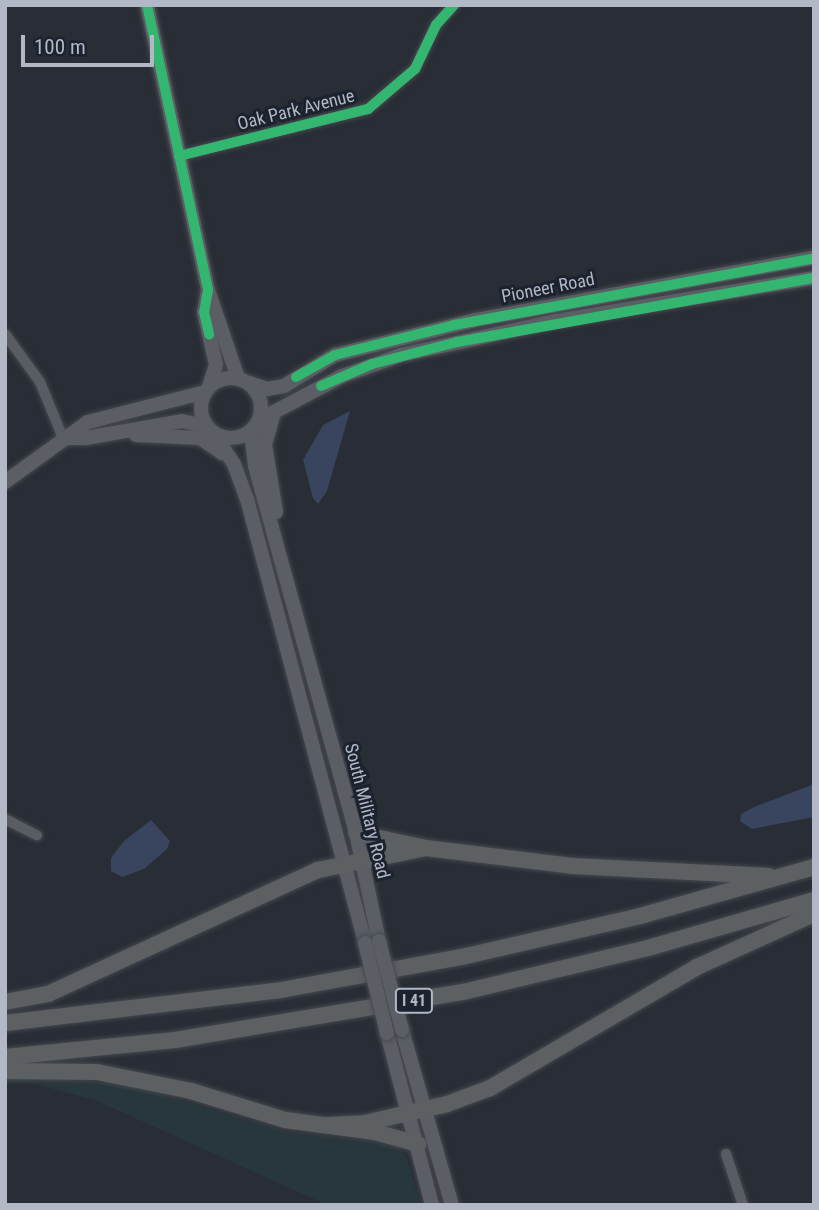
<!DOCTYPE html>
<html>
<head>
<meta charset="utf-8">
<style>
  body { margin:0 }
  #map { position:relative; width:819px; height:1210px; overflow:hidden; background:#292d35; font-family:"Roboto Condensed",sans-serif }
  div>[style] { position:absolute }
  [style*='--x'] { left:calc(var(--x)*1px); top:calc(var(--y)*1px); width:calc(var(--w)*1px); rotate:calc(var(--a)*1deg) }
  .green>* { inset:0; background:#27373b }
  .water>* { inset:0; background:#39445e }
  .roads { filter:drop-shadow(0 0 2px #45484e) drop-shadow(0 0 2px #45484e) }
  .minor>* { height:10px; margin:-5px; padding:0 5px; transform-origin:5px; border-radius:5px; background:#595c63 }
  .major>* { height:14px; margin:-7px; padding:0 7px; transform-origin:7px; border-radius:7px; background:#5b5e65 }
  .major>.ring { margin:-7px; padding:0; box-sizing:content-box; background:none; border:14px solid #5b5e65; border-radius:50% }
  .highway>* { height:16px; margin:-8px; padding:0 8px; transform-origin:8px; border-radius:8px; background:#5d6063 }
  .bridges { filter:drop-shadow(0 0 2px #474a52) drop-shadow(0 0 2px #474a52) }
  .major-bridge>* { height:14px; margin:-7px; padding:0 7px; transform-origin:7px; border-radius:7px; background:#5b5e65 }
  .cycleway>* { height:10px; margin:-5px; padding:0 5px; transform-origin:5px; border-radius:5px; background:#33b770 }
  span { translate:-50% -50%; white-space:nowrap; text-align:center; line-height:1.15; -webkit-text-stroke:6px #1d222f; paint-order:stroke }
  .shield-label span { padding:2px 5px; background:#1d222f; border:2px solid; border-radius:5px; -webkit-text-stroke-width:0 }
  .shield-label { font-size:16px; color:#b3b8c6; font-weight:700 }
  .street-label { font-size:18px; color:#b3b8c6 }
  .frame { position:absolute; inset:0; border:7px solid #b3b8c6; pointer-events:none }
  .scale { position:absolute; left:21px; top:35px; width:133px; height:32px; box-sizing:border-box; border:4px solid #b3b8c6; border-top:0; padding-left:9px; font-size:21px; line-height:24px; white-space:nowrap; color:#b3b8c6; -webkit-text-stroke:5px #1d222f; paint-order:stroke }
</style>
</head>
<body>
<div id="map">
  <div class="green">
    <i style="clip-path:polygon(5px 1076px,125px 1084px,285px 1131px,391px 1144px,401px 1148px,407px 1159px,421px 1205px,327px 1205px,95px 1100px,30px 1083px,5px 1084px)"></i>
  </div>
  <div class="water">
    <i style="clip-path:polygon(350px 411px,327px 491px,318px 504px,313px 498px,303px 460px,323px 425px)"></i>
    <i style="clip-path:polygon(814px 784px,814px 817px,752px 829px,740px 821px,741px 814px,754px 807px)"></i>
    <i style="clip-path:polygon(151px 820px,170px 841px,167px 849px,144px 869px,122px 877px,111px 871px,111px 858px,124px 841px)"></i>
  </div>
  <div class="roads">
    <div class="minor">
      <i style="--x:179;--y:156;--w:195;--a:-14"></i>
      <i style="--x:368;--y:109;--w:62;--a:-40.4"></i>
      <i style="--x:415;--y:69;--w:49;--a:-64.5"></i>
      <i style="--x:436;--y:25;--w:27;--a:-48"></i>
      <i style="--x:5;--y:334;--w:59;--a:53.9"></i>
      <i style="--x:40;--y:382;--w:61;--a:67.7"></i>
      <i style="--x:5;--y:819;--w:36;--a:27"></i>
      <i style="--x:726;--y:1154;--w:54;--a:71.6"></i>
    </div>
    <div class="major">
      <i style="--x:147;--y:5;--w:291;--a:77.9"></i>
      <i style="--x:208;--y:290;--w:93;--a:71.2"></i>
      <i style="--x:208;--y:290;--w:22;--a:100"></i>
      <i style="--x:204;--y:312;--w:54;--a:77.2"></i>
      <i style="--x:216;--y:365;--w:23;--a:108"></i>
      <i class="ring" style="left:201px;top:378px;width:46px;height:46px"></i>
      <i style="--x:249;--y:383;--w:19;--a:18"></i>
      <i style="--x:267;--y:389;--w:17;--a:-10"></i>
      <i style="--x:284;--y:386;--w:60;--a:-31.3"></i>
      <i style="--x:335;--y:355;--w:144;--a:-14"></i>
      <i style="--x:475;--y:320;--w:345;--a:-10.4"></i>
      <i style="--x:274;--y:413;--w:32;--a:106"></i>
      <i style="--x:265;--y:444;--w:69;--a:80.8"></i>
      <i style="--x:259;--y:420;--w:94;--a:-27.9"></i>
      <i style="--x:342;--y:376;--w:63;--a:-19.6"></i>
      <i style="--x:401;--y:355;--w:159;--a:-12.4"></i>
      <i style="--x:556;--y:321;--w:262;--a:-9.5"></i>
      <i style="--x:256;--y:426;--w:16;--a:105"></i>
      <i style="--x:252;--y:441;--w:25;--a:83"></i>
      <i style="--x:255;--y:466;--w:381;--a:74.6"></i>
      <i style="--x:356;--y:833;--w:110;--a:78"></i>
      <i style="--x:213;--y:433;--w:37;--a:56"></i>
      <i style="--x:234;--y:464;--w:37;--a:70"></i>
      <i style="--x:247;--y:499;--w:459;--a:75.1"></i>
      <i style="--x:136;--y:435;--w:64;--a:2.7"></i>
      <i style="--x:200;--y:438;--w:27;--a:34"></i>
      <i style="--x:63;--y:438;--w:23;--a:0"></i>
      <i style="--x:86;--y:438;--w:97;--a:-10"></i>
      <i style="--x:182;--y:421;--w:25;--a:12"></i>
      <i style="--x:5;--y:482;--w:102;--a:-35.9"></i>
      <i style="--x:88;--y:422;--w:121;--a:-14.4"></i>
      <i style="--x:402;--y:1030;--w:182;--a:74.1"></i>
      <i style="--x:387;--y:1033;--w:178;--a:75.3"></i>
    </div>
    <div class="highway">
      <i style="--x:356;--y:833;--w:72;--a:12.1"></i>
      <i style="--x:426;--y:848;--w:147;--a:7"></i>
      <i style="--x:572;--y:866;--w:197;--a:2.9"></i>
      <i style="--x:5;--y:1002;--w:44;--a:-10.5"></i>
      <i style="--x:48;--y:994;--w:297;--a:-24.7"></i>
      <i style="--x:318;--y:870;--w:110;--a:-11.5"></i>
      <i style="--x:5;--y:1023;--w:278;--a:-6.8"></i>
      <i style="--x:281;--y:990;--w:188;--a:-10.4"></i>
      <i style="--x:466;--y:956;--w:179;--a:-12.9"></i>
      <i style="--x:640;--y:916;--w:181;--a:-15.7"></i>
      <i style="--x:5;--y:1057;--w:171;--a:-5.7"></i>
      <i style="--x:175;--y:1040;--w:292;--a:-9.5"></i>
      <i style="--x:463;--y:992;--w:190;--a:-13.4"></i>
      <i style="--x:648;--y:948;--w:173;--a:-16.1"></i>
      <i style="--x:5;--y:1071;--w:92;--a:0.6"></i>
      <i style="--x:97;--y:1072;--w:96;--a:11.4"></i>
      <i style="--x:191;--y:1091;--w:98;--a:17.1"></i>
      <i style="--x:285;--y:1120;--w:91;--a:7.6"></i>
      <i style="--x:375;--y:1132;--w:45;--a:15.6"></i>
      <i style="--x:329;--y:1125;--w:36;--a:-3"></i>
      <i style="--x:365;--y:1123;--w:84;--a:-13"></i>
      <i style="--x:447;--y:1104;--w:46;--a:-20.4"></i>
      <i style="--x:490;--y:1088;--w:240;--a:-30.3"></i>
      <i style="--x:697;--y:967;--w:128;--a:-24.4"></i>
    </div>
  </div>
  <div class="bridges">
    <div class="major-bridge">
      <i style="--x:379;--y:941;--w:92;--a:75.5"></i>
      <i style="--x:365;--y:943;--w:93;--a:76.3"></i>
    </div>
  </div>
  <div class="cycleway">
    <i style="--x:147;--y:5;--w:291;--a:77.9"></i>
    <i style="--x:208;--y:290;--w:22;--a:100"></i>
    <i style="--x:204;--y:312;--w:23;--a:77"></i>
    <i style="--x:179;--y:156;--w:195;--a:-14"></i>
    <i style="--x:368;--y:109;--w:62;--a:-40.4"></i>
    <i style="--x:415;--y:69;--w:49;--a:-64.5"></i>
    <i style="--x:436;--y:25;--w:27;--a:-48"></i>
    <i style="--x:296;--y:377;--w:45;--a:-29.4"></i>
    <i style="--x:335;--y:355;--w:123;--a:-14.1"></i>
    <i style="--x:454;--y:325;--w:366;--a:-10.5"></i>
    <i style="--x:321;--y:386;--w:56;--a:-23.3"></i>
    <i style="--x:372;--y:364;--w:88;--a:-14.5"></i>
    <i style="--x:457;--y:342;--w:363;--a:-10.2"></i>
  </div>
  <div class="shield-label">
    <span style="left:414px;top:1001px">I 41</span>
  </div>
  <div class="street-label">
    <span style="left:296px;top:110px;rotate:-14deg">Oak Park Avenue</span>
    <span style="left:548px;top:288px;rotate:-11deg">Pioneer Road</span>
    <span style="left:367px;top:811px;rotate:76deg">South Military Road</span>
  </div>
  <div class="frame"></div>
  <div class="scale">100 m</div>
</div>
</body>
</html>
